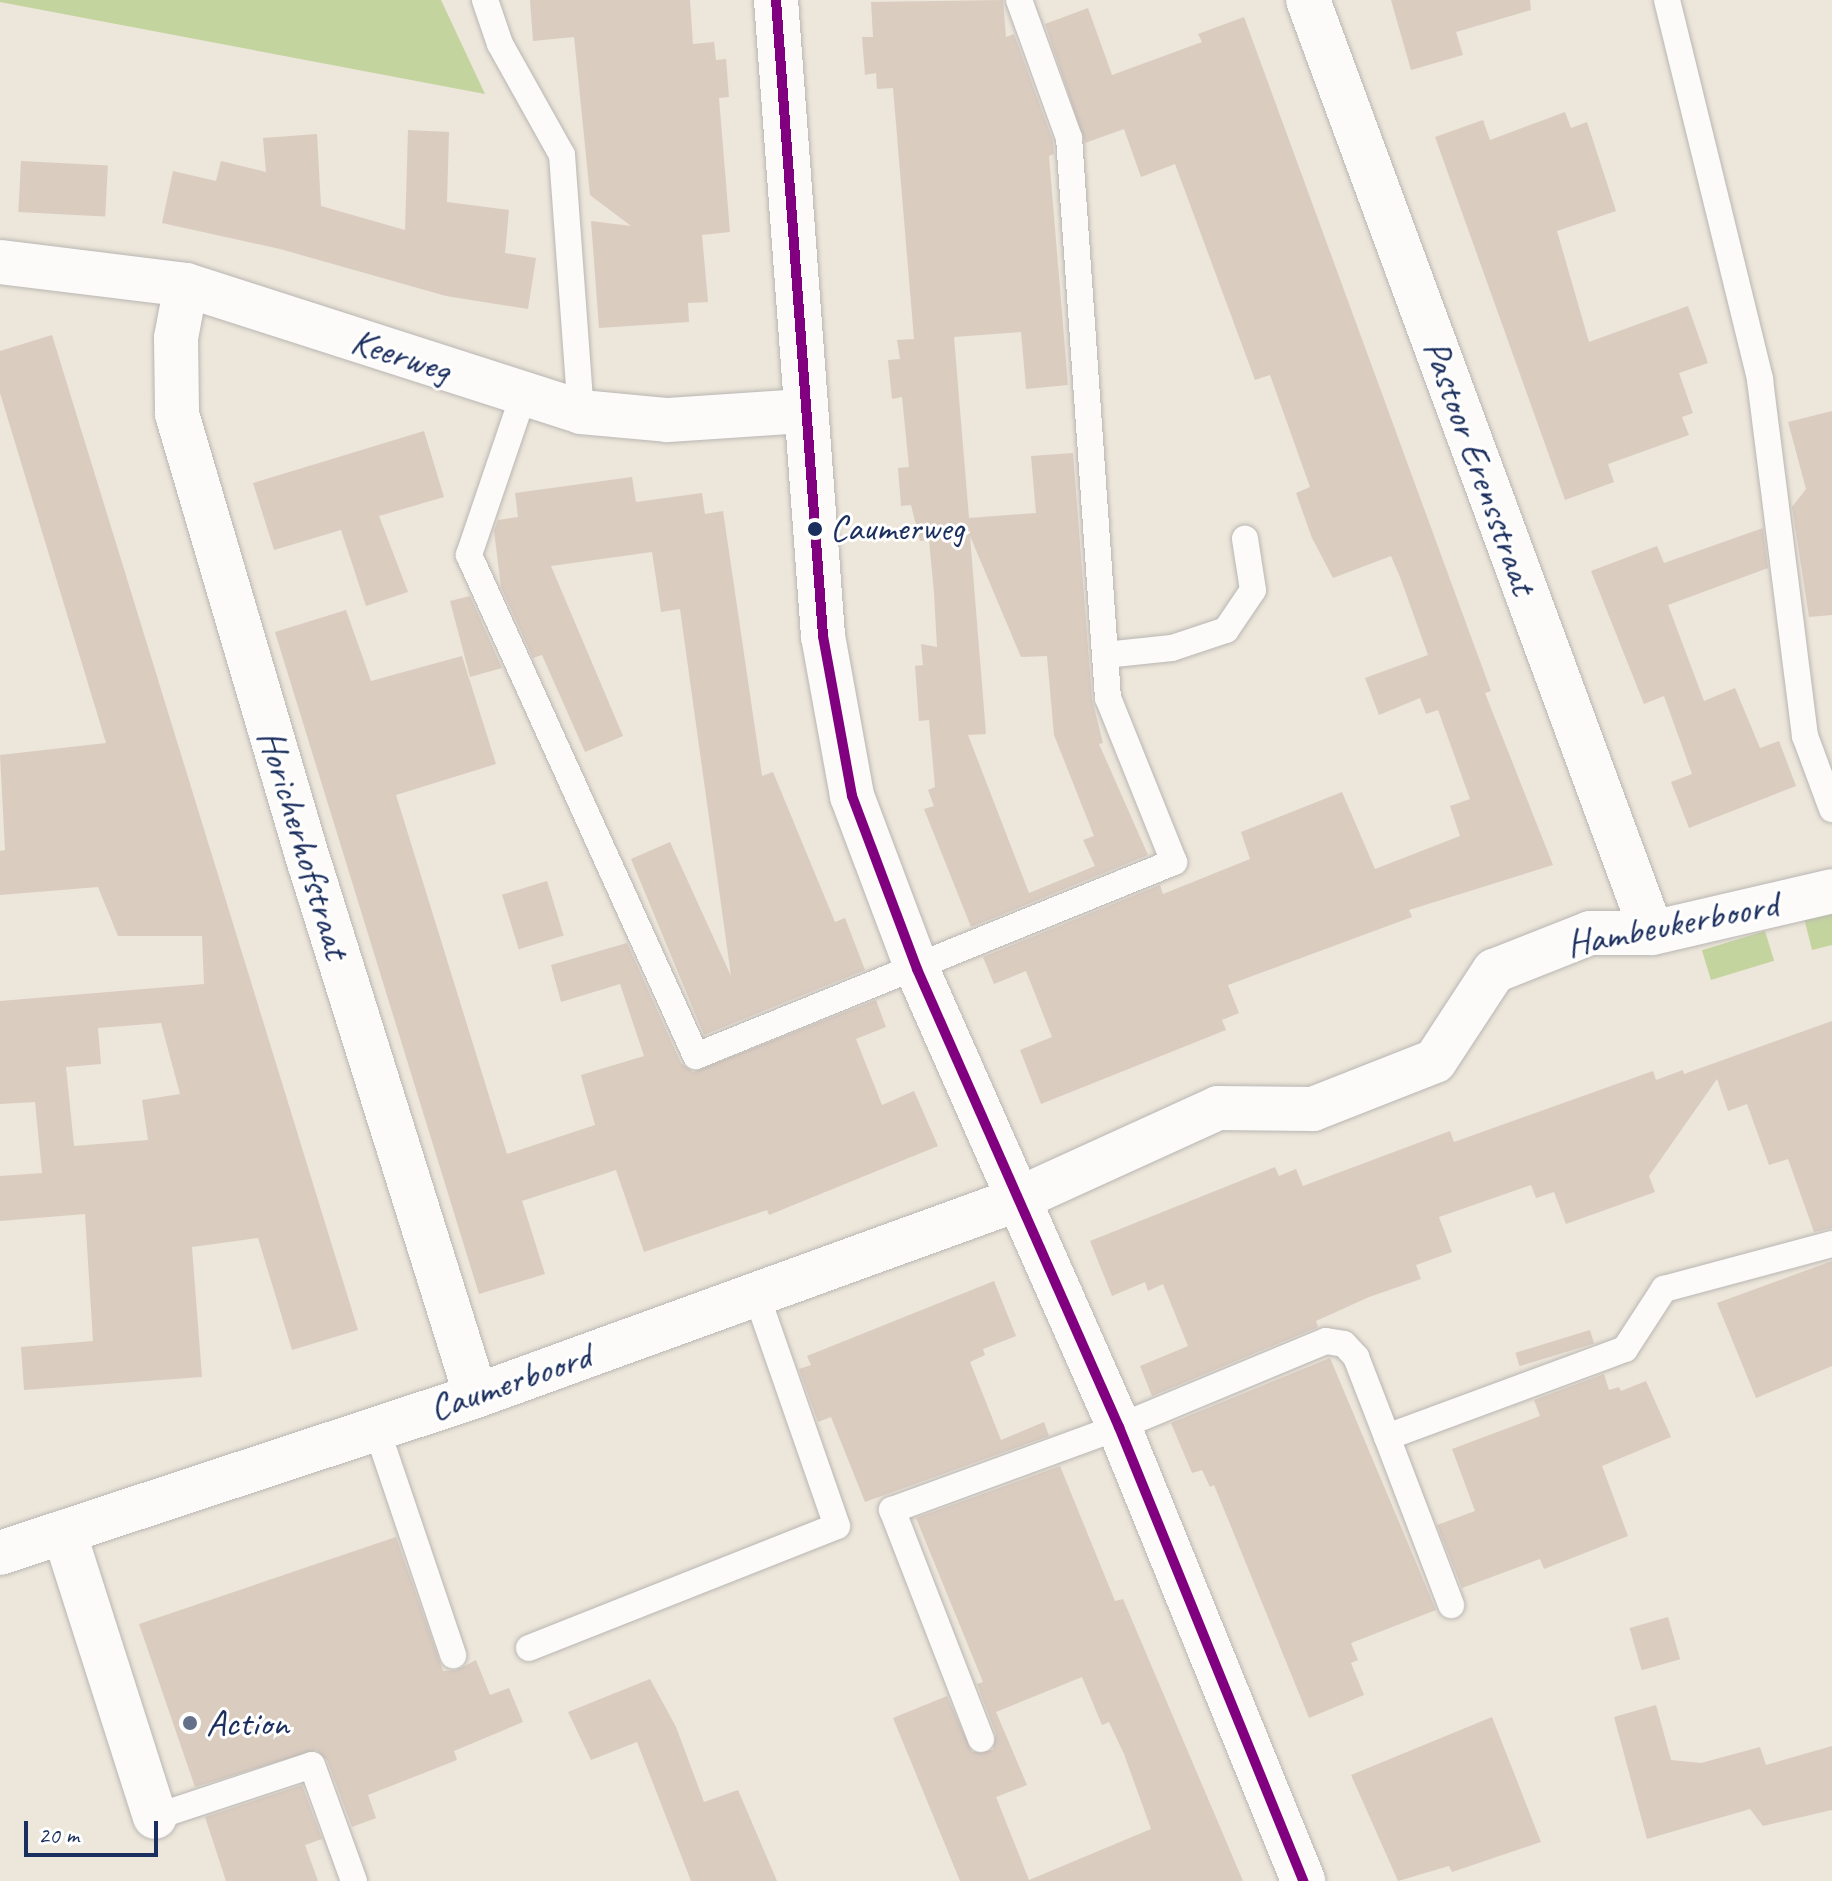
<!DOCTYPE html>
<html>
<head>
<meta charset="utf-8">
<style>
  body { margin:0 }
  #map { position:relative; width:1832px; height:1881px; overflow:hidden; background:#ede6da; font-family:Caveat,sans-serif }
  div>[style] { position:absolute }
  [style*='--x'] { left:calc(var(--x)*1px); top:calc(var(--y)*1px); width:calc(var(--w)*1px); rotate:calc(var(--a)*1deg) }
  .green>* { inset:0; background:#c4d49f; transform-origin:0 0 }
  .building>* { inset:0; background:#dbccc0; transform-origin:0 0 }
  .roads { filter:drop-shadow(0 0 2px #b8b6b3) drop-shadow(0 0 2px #b8b6b3) }
  .lane>* { height:26px; margin:-13px; padding:0 13px; transform-origin:13px; border-radius:13px; background:#fcfbf9 }
  .street>* { height:44px; margin:-22px; padding:0 22px; transform-origin:22px; border-radius:22px; background:#fcfbf9 }
  .bus-1>* { height:10px; margin:-5px; padding:0 5px; transform-origin:5px; border-radius:5px; background:#800080 }
  .dots>* { width:22px; height:22px; translate:-50% -50%; box-sizing:border-box; border:4px solid #fff; border-radius:50% }
  span { translate:-50% -50%; white-space:nowrap; text-align:center; line-height:1.15; -webkit-text-stroke:6px #fff; paint-order:stroke }
  .bus-label { font-size:36px; color:#1b2f5e }
  .left { translate:0 -50%; text-align:left }
  .street-label { font-size:38px; color:#1b2f5e }
  .poi-label { font-size:38px; color:#1b2f5e }
  .scale { position:absolute; left:24px; top:1821px; width:134px; height:36px; box-sizing:border-box; border:4px solid #1b2f5e; border-top:0; padding-left:10px; font-size:24px; line-height:28px; white-space:nowrap; color:#1b2f5e; -webkit-text-stroke:6px #fff; paint-order:stroke }
</style>
</head>
<body>
<div id="map">
  <div class="green">
    <i style="clip-path:polygon(0 0,441px 0,485px 94px,0 2px)"></i>
    <i style="clip-path:polygon(1832px 911px,1832px 945px,1812px 950px,1804px 918px)"></i>
    <i style="left:1765px;top:931px;width:31px;height:66px;rotate:73deg"></i>
  </div>
  <div class="building">
    <i style="clip-path:polygon(530px 0,690px 0,693px 44px,714px 42px,716px 60px,726px 59px,729px 97px,719px 98px,730px 232px,702px 235px,708px 302px,688px 303px,689px 322px,599px 328px,591px 221px,631px 226px,590px 195px,574px 37px,533px 41px)"></i>
    <i style="clip-path:polygon(evenodd,1003px 0,1006px 37px,1014px 34px,1053px 141px,1054px 154px,1049px 156px,1068px 385px,1026px 389px,1021px 332px,954px 337px,969px 518px,1036px 513px,1031px 456px,1073px 453px,1092px 699px,1103px 743px,1099px 744px,1148px 855px,971px 927px,924px 809px,934px 806px,928px 790px,935px 787px,929px 720px,919px 721px,915px 666px,923px 665px,921px 644px,937px 647px,934px 593px,929px 540px,920px 541px,911px 505px,901px 506px,898px 468px,909px 467px,902px 397px,892px 399px,888px 360px,900px 359px,897px 340px,914px 339px,893px 88px,877px 89px,876px 73px,865px 75px,862px 37px,873px 37px,871px 2px,1003px 0,970px 536px,1021px 657px,1047px 656px,1054px 735px,1094px 836px,1083px 840px,1095px 866px,1029px 893px,968px 735px,986px 734px,970px 536px)"></i>
    <i style="clip-path:polygon(1391px 0,1530px 0,1531px 10px,1456px 32px,1463px 55px,1411px 70px)"></i>
    <i style="clip-path:polygon(1088px 8px,1112px 75px,1202px 42px,1198px 34px,1244px 17px,1470px 634px,1491px 691px,1485px 693px,1553px 865px,1409px 910px,1412px 917px,1228px 985px,1239px 1013px,1222px 1020px,1226px 1030px,1041px 1104px,1020px 1050px,1052px 1037px,1026px 971px,994px 984px,983px 957px,1160px 885px,1163px 894px,1250px 859px,1241px 832px,1342px 792px,1375px 869px,1460px 836px,1450px 806px,1470px 799px,1438px 710px,1426px 714px,1420px 698px,1379px 715px,1365px 678px,1428px 655px,1400px 577px,1391px 556px,1333px 578px,1312px 538px,1296px 493px,1310px 487px,1270px 375px,1255px 380px,1175px 164px,1141px 177px,1124px 129px,1085px 143px,1045px 24px)"></i>
    <i style="clip-path:polygon(1565px 112px,1571px 128px,1587px 122px,1616px 211px,1557px 231px,1589px 342px,1688px 306px,1708px 363px,1679px 373px,1693px 413px,1682px 417px,1689px 435px,1608px 464px,1614px 482px,1565px 500px,1435px 137px,1483px 120px,1490px 140px)"></i>
    <i style="clip-path:polygon(408px 130px,449px 132px,447px 202px,509px 210px,505px 253px,536px 258px,528px 309px,446px 296px,280px 249px,162px 223px,173px 171px,216px 181px,221px 161px,266px 172px,263px 138px,317px 134px,321px 206px,405px 230px)"></i>
    <i style="left:21px;top:161px;width:87px;height:51px;rotate:3deg"></i>
    <i style="clip-path:polygon(evenodd,52px 335px,358px 1330px,292px 1350px,258px 1238px,192px 1247px,202px 1377px,24px 1390px,21px 1347px,93px 1341px,85px 1214px,0 1221px,0 1176px,42px 1173px,35px 1102px,0 1104px,0 1001px,204px 984px,202px 936px,118px 936px,98px 887px,0 895px,0 851px,5px 850px,0 755px,106px 743px,0 393px,0 351px,52px 335px,161px 1023px,180px 1094px,142px 1100px,148px 1140px,74px 1146px,66px 1067px,101px 1064px,98px 1028px,161px 1023px)"></i>
    <i style="clip-path:polygon(1832px 411px,1832px 615px,1809px 617px,1792px 507px,1806px 489px,1788px 422px)"></i>
    <i style="clip-path:polygon(424px 431px,444px 497px,379px 516px,408px 592px,366px 606px,341px 530px,274px 550px,253px 483px)"></i>
    <i style="clip-path:polygon(632px 477px,636px 502px,702px 493px,705px 514px,723px 511px,762px 776px,773px 772px,835px 922px,845px 918px,865px 970px,704px 1035px,631px 859px,670px 842px,731px 976px,680px 609px,661px 612px,652px 552px,551px 566px,623px 736px,585px 752px,542px 655px,533px 658px,501px 587px,494px 531px,498px 520px,518px 517px,515px 493px)"></i>
    <i style="clip-path:polygon(1763px 528px,1768px 568px,1668px 605px,1704px 701px,1735px 688px,1760px 748px,1779px 741px,1796px 786px,1689px 828px,1671px 782px,1692px 774px,1664px 696px,1644px 704px,1591px 571px,1657px 546px,1664px 563px)"></i>
    <i style="clip-path:polygon(470px 596px,502px 668px,470px 677px,450px 601px)"></i>
    <i style="clip-path:polygon(346px 610px,371px 681px,462px 656px,496px 764px,396px 795px,507px 1154px,595px 1125px,581px 1075px,644px 1056px,620px 984px,561px 1002px,551px 965px,627px 943px,681px 1063px,693px 1072px,876px 1000px,886px 1027px,856px 1039px,882px 1105px,914px 1091px,938px 1146px,769px 1215px,767px 1210px,644px 1252px,616px 1170px,522px 1201px,545px 1274px,479px 1294px,275px 632px)"></i>
    <i style="left:547px;top:881px;width:57px;height:47px;rotate:73deg"></i>
    <i style="clip-path:polygon(1832px 1021px,1832px 1228px,1814px 1232px,1788px 1159px,1769px 1165px,1747px 1104px,1728px 1111px,1717px 1079px,1649px 1176px,1655px 1192px,1566px 1224px,1554px 1192px,1536px 1198px,1531px 1185px,1439px 1217px,1452px 1252px,1416px 1265px,1421px 1279px,1369px 1297px,1316px 1321px,1318px 1327px,1152px 1396px,1140px 1366px,1188px 1346px,1163px 1284px,1148px 1291px,1145px 1282px,1112px 1296px,1090px 1241px,1275px 1167px,1279px 1176px,1296px 1169px,1303px 1186px,1450px 1131px,1454px 1142px,1653px 1071px,1656px 1080px,1683px 1070px,1684px 1074px)"></i>
    <i style="clip-path:polygon(1832px 1261px,1832px 1366px,1756px 1398px,1717px 1303px)"></i>
    <i style="clip-path:polygon(994px 1281px,1016px 1336px,983px 1349px,985px 1355px,970px 1362px,1001px 1440px,1044px 1422px,1049px 1436px,865px 1502px,831px 1417px,818px 1422px,799px 1369px,811px 1365px,807px 1356px)"></i>
    <i style="left:1590px;top:1330px;width:14px;height:78px;rotate:73deg"></i>
    <i style="clip-path:polygon(1330px 1358px,1436px 1610px,1351px 1643px,1358px 1660px,1351px 1663px,1364px 1695px,1309px 1718px,1214px 1485px,1210px 1487px,1202px 1470px,1192px 1473px,1171px 1423px)"></i>
    <i style="clip-path:polygon(1604px 1374px,1609px 1390px,1619px 1387px,1621px 1391px,1646px 1381px,1671px 1437px,1602px 1466px,1628px 1536px,1544px 1569px,1540px 1559px,1462px 1588px,1437px 1525px,1475px 1511px,1452px 1449px,1540px 1416px,1534px 1400px)"></i>
    <i style="clip-path:polygon(evenodd,1060px 1466px,1115px 1601px,1123px 1599px,1243px 1881px,960px 1881px,893px 1718px,947px 1696px,972px 1752px,993px 1750px,996px 1734px,977px 1684px,983px 1682px,916px 1518px,1060px 1466px,1082px 1677px,1102px 1725px,1109px 1722px,1124px 1754px,1151px 1829px,1029px 1880px,996px 1797px,1027px 1785px,996px 1712px,1082px 1677px)"></i>
    <i style="clip-path:polygon(396px 1537px,443px 1671px,457px 1670px,476px 1660px,490px 1695px,509px 1688px,523px 1722px,454px 1751px,457px 1760px,368px 1795px,376px 1818px,352px 1827px,327px 1760px,316px 1750px,195px 1787px,139px 1624px)"></i>
    <i style="left:1668px;top:1617px;width:44px;height:40px;rotate:74deg"></i>
    <i style="clip-path:polygon(650px 1679px,676px 1727px,704px 1802px,738px 1790px,777px 1881px,691px 1881px,637px 1742px,591px 1760px,568px 1712px)"></i>
    <i style="clip-path:polygon(1656px 1705px,1671px 1760px,1701px 1763px,1760px 1747px,1766px 1765px,1832px 1746px,1832px 1810px,1763px 1826px,1750px 1809px,1647px 1839px,1614px 1717px)"></i>
    <i style="clip-path:polygon(1492px 1717px,1541px 1842px,1452px 1872px,1449px 1866px,1398px 1881px,1351px 1775px)"></i>
    <i style="clip-path:polygon(302px 1785px,322px 1839px,305px 1845px,318px 1881px,226px 1881px,205px 1817px)"></i>
  </div>
  <div class="roads">
    <div class="lane">
      <i style="--x:485;--y:0;--w:46;--a:71.2"></i>
      <i style="--x:500;--y:44;--w:127;--a:60.8"></i>
      <i style="--x:562;--y:155;--w:258;--a:85.8"></i>
      <i style="--x:1667;--y:0;--w:391;--a:76.2"></i>
      <i style="--x:1760;--y:380;--w:359;--a:82.8"></i>
      <i style="--x:1805;--y:736;--w:78;--a:69.7"></i>
      <i style="--x:523;--y:396;--w:168;--a:108.8"></i>
      <i style="--x:469;--y:555;--w:550;--a:65.63"></i>
      <i style="--x:696;--y:1056;--w:516;--a:-22.09"></i>
      <i style="--x:1174;--y:862;--w:177;--a:-111.9"></i>
      <i style="--x:1108;--y:698;--w:561;--a:-93.98"></i>
      <i style="--x:1069;--y:138;--w:147;--a:-109.9"></i>
      <i style="--x:1105;--y:655;--w:67;--a:-6"></i>
      <i style="--x:1172;--y:648;--w:57;--a:-18.4"></i>
      <i style="--x:1226;--y:630;--w:48;--a:-56"></i>
      <i style="--x:1253;--y:590;--w:52;--a:-98.9"></i>
      <i style="--x:376;--y:1427;--w:241;--a:71.3"></i>
      <i style="--x:1387;--y:1437;--w:180;--a:69.1"></i>
      <i style="--x:529;--y:1648;--w:331;--a:-21.6"></i>
      <i style="--x:837;--y:1526;--w:246;--a:-109.2"></i>
      <i style="--x:981;--y:1739;--w:246;--a:-111.2"></i>
      <i style="--x:892;--y:1510;--w:242;--a:-20.1"></i>
      <i style="--x:1119;--y:1427;--w:224;--a:-22.6"></i>
      <i style="--x:1326;--y:1341;--w:18;--a:9"></i>
      <i style="--x:1344;--y:1344;--w:18;--a:47"></i>
      <i style="--x:1356;--y:1357;--w:86;--a:68.8"></i>
      <i style="--x:1387;--y:1437;--w:254;--a:-20.3"></i>
      <i style="--x:1625;--y:1349;--w:72;--a:-57"></i>
      <i style="--x:1664;--y:1289;--w:174;--a:-15"></i>
      <i style="--x:155;--y:1817;--w:165;--a:-18.3"></i>
      <i style="--x:312;--y:1765;--w:123;--a:70.1"></i>
    </div>
    <div class="street">
      <i style="--x:776;--y:0;--w:638;--a:85.77"></i>
      <i style="--x:823;--y:636;--w:163;--a:79.7"></i>
      <i style="--x:852;--y:796;--w:185;--a:69.4"></i>
      <i style="--x:917;--y:969;--w:501;--a:66.2"></i>
      <i style="--x:1119;--y:1427;--w:490;--a:67.9"></i>
      <i style="--x:1308;--y:0;--w:994;--a:69.76"></i>
      <i style="--x:0;--y:262;--w:187;--a:7"></i>
      <i style="--x:186;--y:285;--w:415;--a:17.8"></i>
      <i style="--x:581;--y:412;--w:87;--a:5.3"></i>
      <i style="--x:668;--y:420;--w:136;--a:-3.8"></i>
      <i style="--x:186;--y:285;--w:54;--a:100.7"></i>
      <i style="--x:176;--y:338;--w:76;--a:89.2"></i>
      <i style="--x:177;--y:414;--w:470;--a:73.6"></i>
      <i style="--x:310;--y:865;--w:556;--a:72.64"></i>
      <i style="--x:64;--y:1532;--w:299;--a:72.3"></i>
      <i style="--x:0;--y:1553;--w:501;--a:-18.25"></i>
      <i style="--x:476;--y:1396;--w:574;--a:-19.95"></i>
      <i style="--x:1016;--y:1200;--w:222;--a:-24.5"></i>
      <i style="--x:1218;--y:1108;--w:95;--a:0.6"></i>
      <i style="--x:1313;--y:1109;--w:131;--a:-21.5"></i>
      <i style="--x:1435;--y:1061;--w:108;--a:-56.8"></i>
      <i style="--x:1494;--y:971;--w:103;--a:-21.6"></i>
      <i style="--x:1590;--y:933;--w:62;--a:0"></i>
      <i style="--x:1652;--y:933;--w:185;--a:-13.1"></i>
    </div>
  </div>
  <div class="bus-1">
    <i style="--x:776;--y:0;--w:638;--a:85.77"></i>
    <i style="--x:823;--y:636;--w:163;--a:79.7"></i>
    <i style="--x:852;--y:796;--w:185;--a:69.4"></i>
    <i style="--x:917;--y:969;--w:501;--a:66.2"></i>
    <i style="--x:1119;--y:1427;--w:490;--a:67.9"></i>
  </div>
  <div class="dots">
    <i style="left:815px;top:529px;background:#1b2f5e"></i>
    <i style="left:190px;top:1723px;background:#646f89"></i>
  </div>
  <div class="bus-label">
    <span class="left" style="left:830px;top:529px">Caumerweg</span>
  </div>
  <div class="street-label">
    <span style="left:401px;top:355px;rotate:18deg">Keerweg</span>
    <span style="left:1480px;top:467px;rotate:70deg">Pastoor Erensstraat</span>
    <span style="left:304px;top:844px;rotate:73deg">Horicherhofstraat</span>
    <span style="left:1672px;top:924px;rotate:-11deg">Hambeukerboord</span>
    <span style="left:510px;top:1382px;rotate:-19deg">Caumerboord</span>
  </div>
  <div class="poi-label">
    <span class="left" style="left:206px;top:1723px">Action</span>
  </div>
  <div class="scale">20 m</div>
</div>
</body>
</html>
